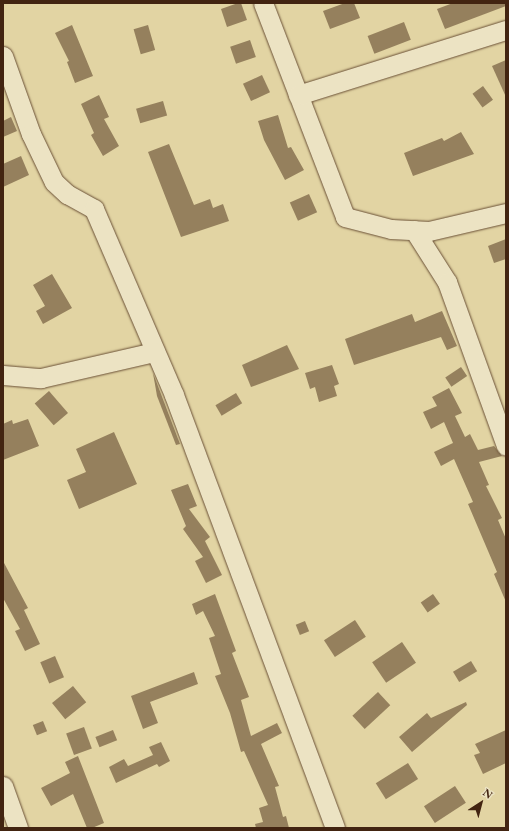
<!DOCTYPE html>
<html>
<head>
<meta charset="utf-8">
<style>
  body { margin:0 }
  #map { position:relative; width:509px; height:831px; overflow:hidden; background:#e2d4a3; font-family:"EB Garamond",serif }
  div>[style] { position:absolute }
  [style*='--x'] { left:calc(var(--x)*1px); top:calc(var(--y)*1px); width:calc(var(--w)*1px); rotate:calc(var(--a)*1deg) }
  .building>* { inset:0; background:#95805d; transform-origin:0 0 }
  .roads { filter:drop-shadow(0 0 1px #6a5036) drop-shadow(0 0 1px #6a5036) }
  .minor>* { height:19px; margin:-9.5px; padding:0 9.5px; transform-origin:9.5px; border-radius:9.5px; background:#ece3c3 }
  span { translate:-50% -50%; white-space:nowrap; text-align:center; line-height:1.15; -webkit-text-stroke:3px #ece3c3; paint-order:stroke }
  .frame { position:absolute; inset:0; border:4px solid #422411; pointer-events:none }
  .north { position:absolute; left:461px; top:783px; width:40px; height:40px; -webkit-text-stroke:3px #ece3c3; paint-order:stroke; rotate:36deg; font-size:11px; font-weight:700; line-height:16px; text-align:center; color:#422411 }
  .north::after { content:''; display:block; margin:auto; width:14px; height:18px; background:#422411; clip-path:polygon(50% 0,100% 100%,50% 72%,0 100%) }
</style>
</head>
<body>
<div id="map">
  <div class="building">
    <i style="clip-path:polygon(238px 3px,241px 3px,247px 20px,227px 27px,221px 9px)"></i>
    <i style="clip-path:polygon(345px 3px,354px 3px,360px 18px,330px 29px,323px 11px)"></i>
    <i style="clip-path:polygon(453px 3px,506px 3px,506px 6px,445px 29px,437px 9px)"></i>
    <i style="left:404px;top:22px;width:19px;height:39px;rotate:69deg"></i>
    <i style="clip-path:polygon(72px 25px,93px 76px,75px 83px,67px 62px,69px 61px,55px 33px)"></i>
    <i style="left:148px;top:25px;width:26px;height:15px;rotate:74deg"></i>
    <i style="left:250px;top:40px;width:18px;height:21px;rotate:71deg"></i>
    <i style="clip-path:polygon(506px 60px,506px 97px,492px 66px)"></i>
    <i style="left:262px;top:75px;width:19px;height:21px;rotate:65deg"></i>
    <i style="left:483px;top:86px;width:17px;height:13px;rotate:54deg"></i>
    <i style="clip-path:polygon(99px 95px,109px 117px,104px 119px,119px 146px,103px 156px,91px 135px,94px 133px,81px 104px)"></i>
    <i style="left:163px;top:101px;width:15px;height:28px;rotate:74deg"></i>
    <i style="clip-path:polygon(278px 115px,288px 148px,291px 147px,304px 170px,285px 180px,264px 140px,258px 121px)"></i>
    <i style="clip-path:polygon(11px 117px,17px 131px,3px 137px,3px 121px)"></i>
    <i style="clip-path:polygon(461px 132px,474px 154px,413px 176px,404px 153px,442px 138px,444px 141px)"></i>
    <i style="clip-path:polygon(169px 144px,194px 205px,210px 199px,213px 208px,223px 204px,229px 221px,181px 237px,148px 152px)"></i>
    <i style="clip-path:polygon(21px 156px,29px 175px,3px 187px,3px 164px)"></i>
    <i style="left:309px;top:194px;width:20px;height:21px;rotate:66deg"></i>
    <i style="clip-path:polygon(506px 239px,506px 259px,494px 263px,488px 246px)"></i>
    <i style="clip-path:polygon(52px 274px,72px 308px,43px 324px,36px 311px,45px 306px,33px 285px)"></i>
    <i style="clip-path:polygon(442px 311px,457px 346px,447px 350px,441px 337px,354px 365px,345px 339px,412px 314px,415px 322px)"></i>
    <i style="clip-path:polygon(287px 345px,299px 369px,251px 387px,242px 365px)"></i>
    <i style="clip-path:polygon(332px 365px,339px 384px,334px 386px,337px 396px,319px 402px,315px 387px,310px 389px,305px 373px)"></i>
    <i style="left:461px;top:367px;width:11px;height:19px;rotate:56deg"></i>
    <i style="clip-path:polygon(153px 373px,180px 444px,176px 445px,157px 396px)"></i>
    <i style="clip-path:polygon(449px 388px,462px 413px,455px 416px,465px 437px,470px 434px,478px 450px,494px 446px,502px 456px,479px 462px,489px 485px,486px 486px,502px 518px,498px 520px,506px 539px,506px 602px,494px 574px,497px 572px,468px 504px,473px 502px,454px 459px,441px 466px,434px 452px,453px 443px,444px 422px,431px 429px,423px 412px,437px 406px,432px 397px)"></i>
    <i style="left:49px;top:391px;width:29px;height:19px;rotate:49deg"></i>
    <i style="left:236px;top:393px;width:12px;height:24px;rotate:59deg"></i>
    <i style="clip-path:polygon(28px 419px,39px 446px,3px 460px,3px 424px,12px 420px,13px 424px)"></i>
    <i style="clip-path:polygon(114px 432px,137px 484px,79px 509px,67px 480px,86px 472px,76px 449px)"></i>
    <i style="clip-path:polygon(188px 484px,197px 506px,189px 509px,210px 537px,205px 541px,222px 575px,206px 583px,195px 561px,203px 557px,183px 529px,186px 526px,171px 490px)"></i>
    <i style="clip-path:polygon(3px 561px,28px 608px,24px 610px,40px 644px,25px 651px,15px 631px,20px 629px,3px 598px)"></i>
    <i style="clip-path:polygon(215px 594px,236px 651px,232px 653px,249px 697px,241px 700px,251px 736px,277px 723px,282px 733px,261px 744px,279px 786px,275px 787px,283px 817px,286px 816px,289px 828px,256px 828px,255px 824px,263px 822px,259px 808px,268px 805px,244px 751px,241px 752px,230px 713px,215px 676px,221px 674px,209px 638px,215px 636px,203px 611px,196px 615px,192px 604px)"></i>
    <i style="left:433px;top:594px;width:12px;height:15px;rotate:55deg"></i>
    <i style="left:355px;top:620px;width:20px;height:37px;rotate:57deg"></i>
    <i style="left:305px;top:621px;width:11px;height:10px;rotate:68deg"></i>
    <i style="left:402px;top:642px;width:25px;height:36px;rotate:56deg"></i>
    <i style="left:55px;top:656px;width:23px;height:16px;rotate:67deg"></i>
    <i style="left:471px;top:661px;width:12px;height:21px;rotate:59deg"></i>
    <i style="clip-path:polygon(194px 672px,198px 684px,150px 702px,158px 723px,143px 729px,131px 696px)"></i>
    <i style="left:73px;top:686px;width:21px;height:27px;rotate:51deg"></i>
    <i style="left:378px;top:692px;width:18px;height:35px;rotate:47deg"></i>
    <i style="clip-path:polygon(466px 702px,467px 705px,412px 752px,399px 737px,427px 713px,431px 718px)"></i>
    <i style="left:43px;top:721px;width:11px;height:11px;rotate:68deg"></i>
    <i style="left:84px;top:727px;width:23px;height:19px;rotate:70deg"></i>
    <i style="left:113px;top:730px;width:11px;height:19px;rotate:68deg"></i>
    <i style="clip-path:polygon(506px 730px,506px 763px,483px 774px,474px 755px,480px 753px,475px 744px)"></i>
    <i style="clip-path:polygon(161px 742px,170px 761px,159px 767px,157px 764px,116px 783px,109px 767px,124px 759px,128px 766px,153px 755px,149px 747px)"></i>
    <i style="clip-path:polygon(78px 756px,104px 823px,92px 828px,87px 828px,73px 794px,51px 806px,41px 788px,70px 773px,65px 762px)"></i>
    <i style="left:408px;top:763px;width:19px;height:38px;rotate:58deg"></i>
    <i style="left:455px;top:786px;width:20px;height:37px;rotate:57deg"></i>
  </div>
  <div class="roads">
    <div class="minor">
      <i style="--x:263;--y:3;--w:229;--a:69"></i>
      <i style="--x:345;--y:217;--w:48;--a:14.6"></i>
      <i style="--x:391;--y:229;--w:38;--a:3"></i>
      <i style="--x:429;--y:231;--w:79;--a:-13.2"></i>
      <i style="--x:3;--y:56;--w:83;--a:70.3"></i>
      <i style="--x:31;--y:134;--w:53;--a:64.4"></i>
      <i style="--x:54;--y:182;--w:18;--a:43"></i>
      <i style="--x:67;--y:194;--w:31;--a:29"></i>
      <i style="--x:94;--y:209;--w:202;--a:66.7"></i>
      <i style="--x:174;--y:395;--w:462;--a:69.6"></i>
      <i style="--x:298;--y:95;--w:218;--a:-17.4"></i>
      <i style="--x:414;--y:230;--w:62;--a:57.6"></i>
      <i style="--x:447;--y:282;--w:174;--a:70.2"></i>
      <i style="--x:3;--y:375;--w:38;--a:5"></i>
      <i style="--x:41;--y:378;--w:116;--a:-13"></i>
      <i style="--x:3;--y:786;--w:45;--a:70.3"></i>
    </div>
  </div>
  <div class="frame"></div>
  <div class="north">N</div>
</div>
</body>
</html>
